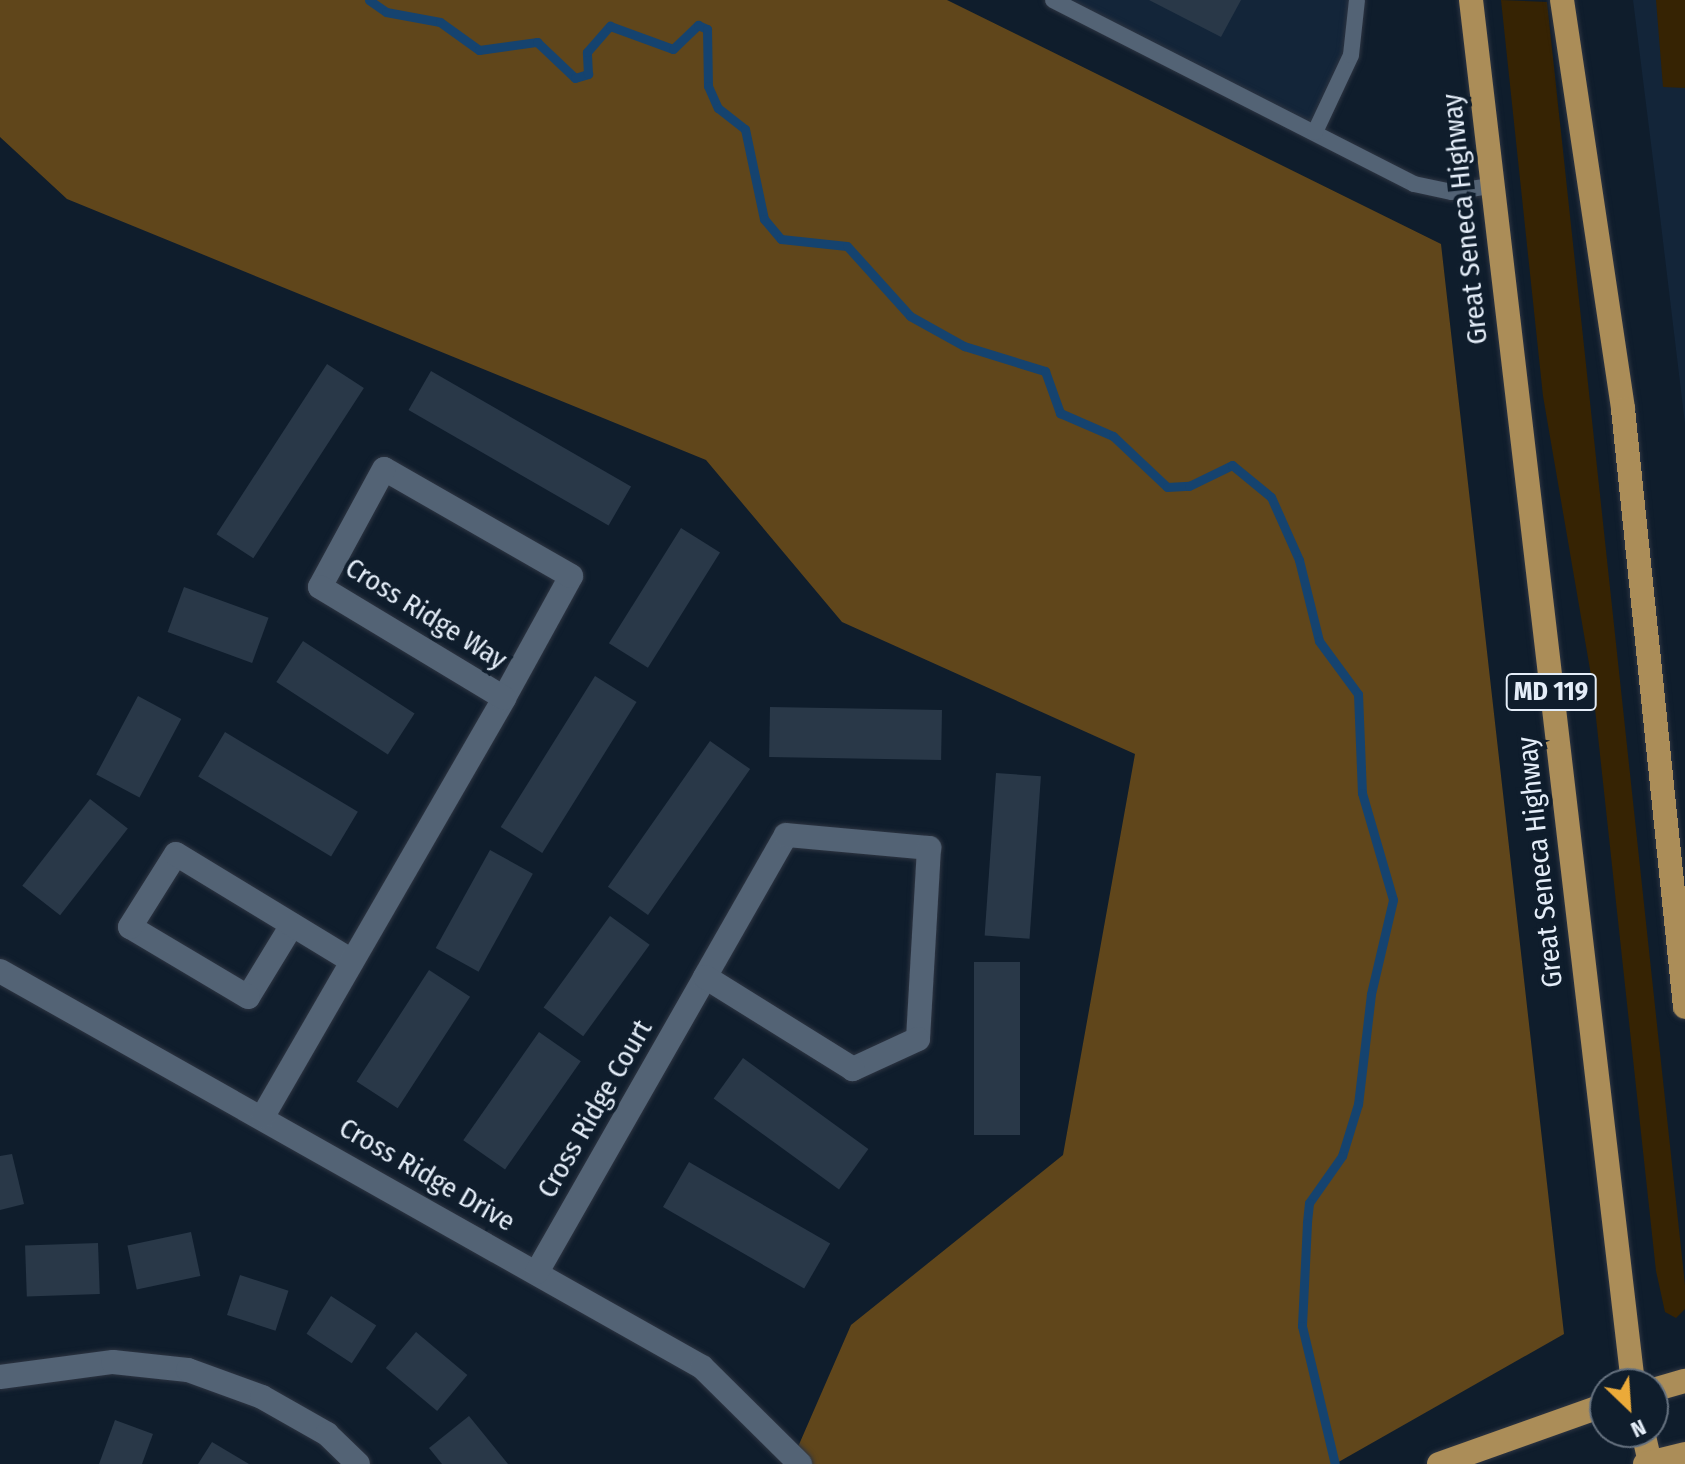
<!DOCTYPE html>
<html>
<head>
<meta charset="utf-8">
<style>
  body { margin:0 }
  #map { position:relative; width:1685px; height:1464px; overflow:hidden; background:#0f1d2c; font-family:"Fira Sans Condensed",sans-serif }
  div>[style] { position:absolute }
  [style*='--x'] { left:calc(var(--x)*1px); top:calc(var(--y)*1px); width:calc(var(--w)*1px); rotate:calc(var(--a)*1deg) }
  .built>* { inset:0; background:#132539 }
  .green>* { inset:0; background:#362303 }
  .forest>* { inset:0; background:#60461b }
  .stream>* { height:9px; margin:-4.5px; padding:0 4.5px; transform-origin:4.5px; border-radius:4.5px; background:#15436f }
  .building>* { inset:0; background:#293848; transform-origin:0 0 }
  .roads { filter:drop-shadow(0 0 2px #2e3542) drop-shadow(0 0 2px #2e3542) }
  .lane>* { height:16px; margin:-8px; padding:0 8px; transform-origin:8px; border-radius:8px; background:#536375 }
  .street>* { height:24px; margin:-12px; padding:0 12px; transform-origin:12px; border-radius:12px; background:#536375 }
  .primary>* { height:24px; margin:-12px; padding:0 12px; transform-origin:12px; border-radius:12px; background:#ab8d58 }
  span { translate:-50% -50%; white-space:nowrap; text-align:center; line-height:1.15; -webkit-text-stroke:8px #0f1d2c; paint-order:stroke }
  .shield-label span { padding:2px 6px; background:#0f1d2c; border:2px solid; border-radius:6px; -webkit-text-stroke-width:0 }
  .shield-label { font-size:26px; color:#e4edf8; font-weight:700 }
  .street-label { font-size:28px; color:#e4edf8 }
  .north { position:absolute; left:1589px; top:1368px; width:80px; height:80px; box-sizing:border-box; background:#0f1d2c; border:2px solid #64707e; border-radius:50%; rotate:155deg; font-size:22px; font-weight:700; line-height:32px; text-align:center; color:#e4edf8 }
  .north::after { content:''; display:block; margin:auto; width:28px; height:36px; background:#ebaa39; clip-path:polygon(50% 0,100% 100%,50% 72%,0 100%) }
</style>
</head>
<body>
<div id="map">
  <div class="built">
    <i style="clip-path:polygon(1053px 0,1357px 0,1357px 16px,1315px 132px)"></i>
    <i style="clip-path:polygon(1633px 0,1685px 0,1685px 424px,1659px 208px)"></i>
  </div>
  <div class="green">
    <i style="clip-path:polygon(1501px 0,1547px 2px,1685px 1285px,1685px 1309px,1676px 1318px,1665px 1312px,1656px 1271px,1592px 681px,1543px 396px)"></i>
    <i style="clip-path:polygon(1656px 0,1685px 0,1685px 88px,1663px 87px)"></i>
  </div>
  <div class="forest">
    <i style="clip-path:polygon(0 0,947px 0,1441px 244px,1564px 1334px,1335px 1464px,801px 1464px,794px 1456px,851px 1325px,1063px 1155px,1135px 754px,842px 622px,706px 460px,67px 199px,0 137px)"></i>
  </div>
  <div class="stream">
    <i style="--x:369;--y:0;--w:21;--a:35"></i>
    <i style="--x:386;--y:12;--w:55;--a:10.5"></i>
    <i style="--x:440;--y:22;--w:48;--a:35.7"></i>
    <i style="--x:479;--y:50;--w:59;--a:-7.9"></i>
    <i style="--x:537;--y:42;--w:52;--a:43.5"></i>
    <i style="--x:575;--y:78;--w:14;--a:-17"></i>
    <i style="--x:588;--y:74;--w:22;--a:-93"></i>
    <i style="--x:587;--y:52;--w:35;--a:-49"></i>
    <i style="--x:610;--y:26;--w:67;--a:20.1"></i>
    <i style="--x:673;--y:49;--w:35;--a:-44"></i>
    <i style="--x:698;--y:25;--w:10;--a:24"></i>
    <i style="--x:707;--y:29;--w:57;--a:89"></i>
    <i style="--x:708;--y:86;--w:24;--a:66"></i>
    <i style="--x:718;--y:108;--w:34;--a:38"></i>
    <i style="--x:745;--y:129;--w:92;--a:78.1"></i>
    <i style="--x:764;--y:219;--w:26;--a:50"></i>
    <i style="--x:781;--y:239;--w:66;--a:6.1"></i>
    <i style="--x:847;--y:246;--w:94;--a:48"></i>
    <i style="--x:910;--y:316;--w:62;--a:29.1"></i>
    <i style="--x:964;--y:346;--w:85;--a:17.2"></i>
    <i style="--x:1045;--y:371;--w:45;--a:70.3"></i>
    <i style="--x:1060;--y:413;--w:58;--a:23.5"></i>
    <i style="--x:1113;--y:436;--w:74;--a:43.4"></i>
    <i style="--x:1167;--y:487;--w:22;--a:-3"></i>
    <i style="--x:1189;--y:486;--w:48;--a:-26"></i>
    <i style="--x:1232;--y:465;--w:50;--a:39.4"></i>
    <i style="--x:1271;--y:497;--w:69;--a:66"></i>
    <i style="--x:1299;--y:560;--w:83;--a:76.1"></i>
    <i style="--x:1319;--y:641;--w:66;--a:53.7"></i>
    <i style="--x:1358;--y:694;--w:99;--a:87.7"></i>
    <i style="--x:1362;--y:793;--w:111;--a:73.8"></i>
    <i style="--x:1393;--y:900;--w:97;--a:103.2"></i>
    <i style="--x:1371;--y:994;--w:111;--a:96.7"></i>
    <i style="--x:1358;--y:1104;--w:54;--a:107.1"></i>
    <i style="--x:1342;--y:1156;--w:57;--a:125.1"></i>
    <i style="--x:1309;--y:1203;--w:20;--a:96"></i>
    <i style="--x:1307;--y:1223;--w:103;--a:92.8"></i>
    <i style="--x:1302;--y:1326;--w:142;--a:76.6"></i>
  </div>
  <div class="building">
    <i style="clip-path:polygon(1149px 0,1241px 0,1221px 37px)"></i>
    <i style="left:327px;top:364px;width:44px;height:203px;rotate:33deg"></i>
    <i style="left:431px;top:371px;width:231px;height:45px;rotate:30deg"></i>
    <i style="left:681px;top:528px;width:46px;height:136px;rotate:32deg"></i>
    <i style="left:184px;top:587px;width:90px;height:48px;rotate:20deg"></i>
    <i style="left:303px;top:641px;width:133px;height:49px;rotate:33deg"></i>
    <i style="left:595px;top:676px;width:49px;height:178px;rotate:32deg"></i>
    <i style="left:138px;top:696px;width:49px;height:89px;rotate:28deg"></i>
    <i style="left:770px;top:707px;width:172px;height:50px;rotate:1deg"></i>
    <i style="left:225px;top:732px;width:155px;height:52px;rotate:31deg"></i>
    <i style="left:710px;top:741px;width:49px;height:178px;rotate:35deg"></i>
    <i style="left:996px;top:773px;width:45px;height:163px;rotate:4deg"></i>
    <i style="left:90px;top:799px;width:48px;height:110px;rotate:38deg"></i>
    <i style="left:490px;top:850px;width:49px;height:112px;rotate:29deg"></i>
    <i style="left:610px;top:916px;width:49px;height:113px;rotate:36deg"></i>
    <i style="left:974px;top:962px;width:46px;height:173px"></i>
    <i style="left:429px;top:970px;width:49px;height:133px;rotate:33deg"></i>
    <i style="left:539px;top:1032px;width:51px;height:132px;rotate:35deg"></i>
    <i style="left:743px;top:1058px;width:155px;height:50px;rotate:36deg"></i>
    <i style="clip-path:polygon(12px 1154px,24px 1204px,0 1210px,0 1156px)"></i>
    <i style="left:689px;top:1162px;width:163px;height:52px;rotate:30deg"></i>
    <i style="left:191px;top:1232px;width:45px;height:65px;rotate:78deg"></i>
    <i style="left:98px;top:1243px;width:51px;height:73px;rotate:88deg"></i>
    <i style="left:240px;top:1275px;width:51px;height:42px;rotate:18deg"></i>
    <i style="left:331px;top:1296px;width:54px;height:45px;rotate:33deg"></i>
    <i style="left:416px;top:1332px;width:67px;height:47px;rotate:40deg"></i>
    <i style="clip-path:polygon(469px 1416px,508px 1464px,442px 1464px,429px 1448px)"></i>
    <i style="clip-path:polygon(115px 1420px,153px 1434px,142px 1464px,99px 1464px)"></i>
    <i style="clip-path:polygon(212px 1442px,249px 1464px,198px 1464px)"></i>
  </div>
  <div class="roads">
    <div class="lane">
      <i style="--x:1053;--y:0;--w:405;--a:27"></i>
      <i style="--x:1414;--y:184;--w:39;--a:12"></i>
      <i style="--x:1452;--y:192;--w:39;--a:-9"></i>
      <i style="--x:1315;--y:132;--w:85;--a:-64.9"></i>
      <i style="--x:1351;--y:55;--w:55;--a:-83.8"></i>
    </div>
    <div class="street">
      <i style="--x:292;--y:925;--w:84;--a:121.4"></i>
      <i style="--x:248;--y:997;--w:137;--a:-149.3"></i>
      <i style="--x:130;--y:927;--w:86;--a:-57.8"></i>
      <i style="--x:176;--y:854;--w:206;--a:31.3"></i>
      <i style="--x:0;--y:971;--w:806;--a:29.43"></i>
      <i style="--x:702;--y:1367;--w:138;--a:44.7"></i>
      <i style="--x:263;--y:1116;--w:482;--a:-60"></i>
      <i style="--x:504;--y:698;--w:139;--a:-61.2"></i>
      <i style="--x:571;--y:576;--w:215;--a:-150.2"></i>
      <i style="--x:384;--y:469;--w:134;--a:118.5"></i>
      <i style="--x:320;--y:587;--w:215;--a:31.1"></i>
      <i style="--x:537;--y:1272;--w:339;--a:-60.3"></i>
      <i style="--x:705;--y:977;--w:163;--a:-60.3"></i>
      <i style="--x:786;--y:835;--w:144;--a:5.2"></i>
      <i style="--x:929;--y:848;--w:191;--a:93.3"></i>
      <i style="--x:918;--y:1039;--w:72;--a:155.2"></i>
      <i style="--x:853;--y:1069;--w:174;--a:-148.1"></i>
      <i style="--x:0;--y:1377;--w:114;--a:-7.6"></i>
      <i style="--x:113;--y:1362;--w:75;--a:6.1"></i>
      <i style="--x:188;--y:1370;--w:79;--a:20"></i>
      <i style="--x:262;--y:1397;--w:75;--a:29.6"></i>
      <i style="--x:327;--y:1434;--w:43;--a:44.1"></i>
    </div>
    <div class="primary">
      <i style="--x:1471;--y:0;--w:1393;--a:83.32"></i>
      <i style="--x:1562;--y:0;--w:414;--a:81.5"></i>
      <i style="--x:1623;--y:409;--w:601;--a:84.08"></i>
      <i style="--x:1653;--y:1390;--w:33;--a:-16"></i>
      <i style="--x:1643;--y:1432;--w:31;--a:77"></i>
      <i style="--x:1439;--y:1464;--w:176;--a:-19.6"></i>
      <i style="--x:1645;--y:1464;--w:41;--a:-14"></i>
    </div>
  </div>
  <div class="shield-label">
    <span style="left:1551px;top:692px">MD 119</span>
  </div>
  <div class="street-label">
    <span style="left:1465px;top:219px;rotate:-96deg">Great Seneca Highway</span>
    <span style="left:426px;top:614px;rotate:32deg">Cross Ridge Way</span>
    <span style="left:1540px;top:862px;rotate:-96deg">Great Seneca Highway</span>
    <span style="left:595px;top:1109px;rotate:-60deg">Cross Ridge Court</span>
    <span style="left:427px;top:1175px;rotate:30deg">Cross Ridge Drive</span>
  </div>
  <div class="north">N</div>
</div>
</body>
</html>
